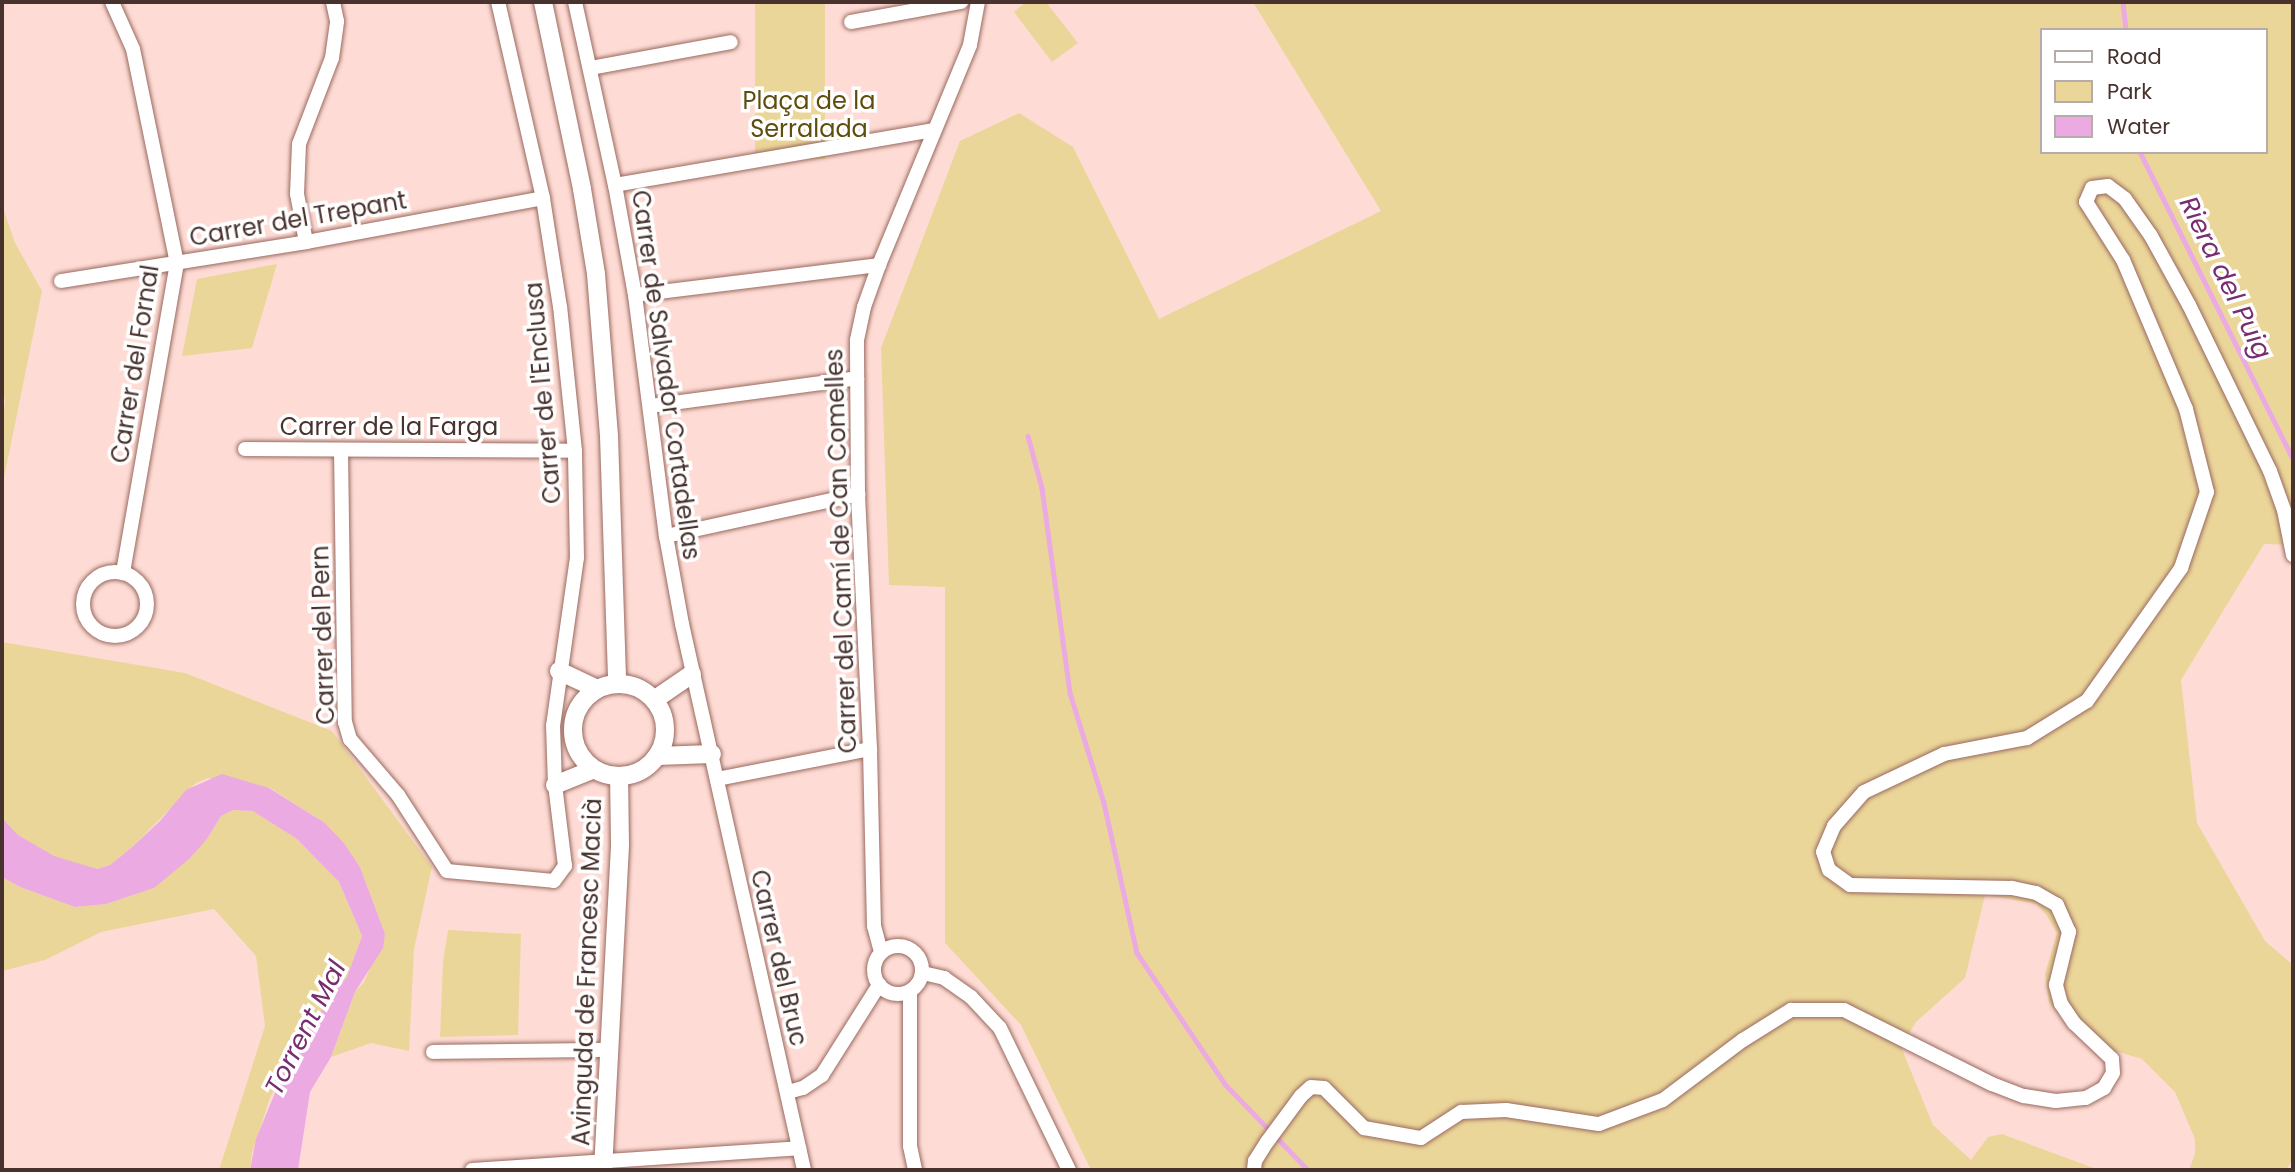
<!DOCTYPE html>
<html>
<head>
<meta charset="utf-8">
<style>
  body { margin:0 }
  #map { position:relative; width:2295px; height:1172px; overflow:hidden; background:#fedcd5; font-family:Poppins,sans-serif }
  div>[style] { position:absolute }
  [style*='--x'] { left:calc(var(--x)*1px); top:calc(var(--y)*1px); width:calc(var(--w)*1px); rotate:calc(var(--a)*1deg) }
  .green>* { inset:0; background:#ebd699; transform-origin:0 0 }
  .water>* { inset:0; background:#ebaae2 }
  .stream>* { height:4.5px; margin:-2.25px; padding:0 2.25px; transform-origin:2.25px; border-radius:2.25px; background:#ebaae2 }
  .roads { filter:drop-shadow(0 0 2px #9a695f) drop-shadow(0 0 2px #9a695f) }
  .minor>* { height:14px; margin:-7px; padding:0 7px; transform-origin:7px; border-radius:7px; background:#fff }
  .minor>.ring { margin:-7px; padding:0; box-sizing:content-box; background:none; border:14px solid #fff; border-radius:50% }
  .tertiary>* { height:18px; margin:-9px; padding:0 9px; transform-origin:9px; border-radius:9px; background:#fff }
  .tertiary>.ring { margin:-9px; padding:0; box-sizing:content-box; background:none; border:18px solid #fff; border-radius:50% }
  span { translate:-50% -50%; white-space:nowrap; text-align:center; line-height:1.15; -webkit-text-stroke:7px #fff; paint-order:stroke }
  .park-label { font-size:24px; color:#5f4d0e }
  .street-label { font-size:24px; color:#48322e }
  .water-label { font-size:26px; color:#772d70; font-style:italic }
  .frame { position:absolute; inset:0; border:4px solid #48322e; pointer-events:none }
  .legend { position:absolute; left:2040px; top:28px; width:228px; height:126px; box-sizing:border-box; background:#fff; border:2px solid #b6adab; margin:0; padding:9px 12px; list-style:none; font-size:21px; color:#48322e }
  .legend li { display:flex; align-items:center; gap:14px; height:35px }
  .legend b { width:35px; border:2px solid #b6adab }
</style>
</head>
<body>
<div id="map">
  <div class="green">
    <i style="left:755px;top:2px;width:70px;height:157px"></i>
    <i style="clip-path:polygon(1026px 2px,1046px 2px,1078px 43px,1052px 62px,1014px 12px)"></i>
    <i style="clip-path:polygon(evenodd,1253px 2px,2293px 2px,2293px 545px,2264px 544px,2181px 680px,2197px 823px,2265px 941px,2293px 965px,2293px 1159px,2286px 1170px,2189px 1170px,2195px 1154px,2195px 1139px,2175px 1092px,2142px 1059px,2085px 1042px,2049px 1003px,2045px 974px,2057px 933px,2047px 916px,2037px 904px,1985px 895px,1965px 978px,1916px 1022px,1901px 1047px,1933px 1125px,1971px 1160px,1988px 1137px,2002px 1134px,2099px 1170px,1091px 1170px,1021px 1025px,945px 943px,945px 587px,889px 585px,881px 348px,960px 141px,1019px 113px,1073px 147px,1159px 319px,1381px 211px,1253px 2px,2041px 30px,2265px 30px,2265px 152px,2041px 152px,2041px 30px)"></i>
    <i style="clip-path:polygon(2px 205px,15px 243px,42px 291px,2px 488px,2px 418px,5px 403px,2px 373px)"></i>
    <i style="clip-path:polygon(277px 264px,252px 348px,182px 356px,197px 279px)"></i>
    <i style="clip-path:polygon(2px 642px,185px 673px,332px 731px,432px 867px,414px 949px,409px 1051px,371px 1043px,331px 1057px,355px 992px,364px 982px,385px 934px,360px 867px,344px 843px,325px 823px,270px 788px,208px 778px,196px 783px,131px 848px,110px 865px,96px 869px,54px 857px,18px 835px,2px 818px)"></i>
    <i style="clip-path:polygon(233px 810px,253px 811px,297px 839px,339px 882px,362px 936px,347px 977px,302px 1035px,270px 1098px,252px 1153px,250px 1170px,219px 1170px,265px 1026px,256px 956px,214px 909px,101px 932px,45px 960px,2px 971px,2px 877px,20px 887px,75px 907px,106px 904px,154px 888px,207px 839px,221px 816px)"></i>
    <i style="clip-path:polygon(448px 930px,521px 934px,518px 1035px,440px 1037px,443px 962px)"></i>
  </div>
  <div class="water">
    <i style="clip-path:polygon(222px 774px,269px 788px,325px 823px,344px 843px,360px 867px,385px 934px,383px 948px,355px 992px,331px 1057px,310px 1092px,298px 1170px,250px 1170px,256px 1139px,288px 1061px,302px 1035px,347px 977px,362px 936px,339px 882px,297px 839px,253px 811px,233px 810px,221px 816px,207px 839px,189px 859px,154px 888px,106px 904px,75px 907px,20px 887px,2px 877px,2px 818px,18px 835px,54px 856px,97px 869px,110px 865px,131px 848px,160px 821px,186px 790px)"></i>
  </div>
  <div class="stream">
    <i style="--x:2123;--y:2;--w:28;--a:84"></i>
    <i style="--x:2140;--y:152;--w:343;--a:63.5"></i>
    <i style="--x:1028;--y:436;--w:54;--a:74.9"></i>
    <i style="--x:1042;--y:488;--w:207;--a:82.2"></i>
    <i style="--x:1070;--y:693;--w:115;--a:72.8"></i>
    <i style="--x:1104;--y:803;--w:154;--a:77.6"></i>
    <i style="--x:1137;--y:953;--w:158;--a:56.1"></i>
    <i style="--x:1225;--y:1084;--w:120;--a:46"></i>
  </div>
  <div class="roads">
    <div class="minor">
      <i style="--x:112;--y:2;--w:51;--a:65.9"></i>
      <i style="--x:133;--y:49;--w:218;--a:78.4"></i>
      <i style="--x:177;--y:263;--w:315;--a:99.9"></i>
      <i style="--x:575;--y:2;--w:187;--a:77.7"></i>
      <i style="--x:615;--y:185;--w:112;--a:79.7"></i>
      <i style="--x:635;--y:295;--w:243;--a:82.7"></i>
      <i style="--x:666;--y:536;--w:89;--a:79.7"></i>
      <i style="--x:682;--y:624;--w:559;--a:77.4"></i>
      <i style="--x:851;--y:22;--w:112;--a:-10.3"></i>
      <i style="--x:590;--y:68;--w:143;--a:-10.4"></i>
      <i style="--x:615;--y:185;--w:323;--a:-9.8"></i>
      <i style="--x:306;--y:242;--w:49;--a:-100.6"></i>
      <i style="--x:297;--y:194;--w:50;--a:-87.7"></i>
      <i style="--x:299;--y:144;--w:92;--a:-69"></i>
      <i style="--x:332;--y:58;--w:37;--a:-82"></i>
      <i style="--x:337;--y:21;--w:19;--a:-102"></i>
      <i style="--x:61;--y:281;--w:248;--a:-9"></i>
      <i style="--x:306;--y:242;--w:241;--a:-10.5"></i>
      <i style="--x:635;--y:295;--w:246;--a:-7"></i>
      <i style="--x:651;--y:406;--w:208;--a:-7.7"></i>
      <i style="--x:245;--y:449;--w:330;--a:0.3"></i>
      <i style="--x:341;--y:450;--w:272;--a:89.2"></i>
      <i style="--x:345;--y:722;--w:18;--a:74"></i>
      <i style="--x:350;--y:739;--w:74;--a:49.4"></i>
      <i style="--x:398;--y:795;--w:90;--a:57.2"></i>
      <i style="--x:447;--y:871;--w:107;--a:5.3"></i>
      <i style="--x:554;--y:881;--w:19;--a:-54"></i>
      <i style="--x:565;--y:866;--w:82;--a:-97"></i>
      <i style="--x:555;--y:785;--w:59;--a:-91.9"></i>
      <i style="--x:553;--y:726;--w:170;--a:-81.9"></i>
      <i style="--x:577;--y:558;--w:107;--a:-91.1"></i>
      <i style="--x:575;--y:451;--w:145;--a:-95.9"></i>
      <i style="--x:560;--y:307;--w:110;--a:-98.9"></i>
      <i style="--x:543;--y:198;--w:201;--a:-102.9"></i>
      <i style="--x:666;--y:536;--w:197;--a:-12.3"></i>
      <i class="ring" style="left:83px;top:572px;width:50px;height:50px"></i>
      <i style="--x:717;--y:779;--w:156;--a:-11.1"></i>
      <i class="ring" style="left:874px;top:946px;width:34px;height:34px"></i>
      <i style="--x:881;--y:952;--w:27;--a:-105"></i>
      <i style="--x:874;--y:926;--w:177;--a:-91.3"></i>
      <i style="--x:870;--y:749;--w:255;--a:-92.7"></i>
      <i style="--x:858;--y:494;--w:154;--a:-90.4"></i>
      <i style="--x:857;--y:340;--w:34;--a:-78"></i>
      <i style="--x:864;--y:307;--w:45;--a:-70.3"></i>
      <i style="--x:879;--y:265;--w:238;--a:-67.5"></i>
      <i style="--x:970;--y:45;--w:44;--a:-79.5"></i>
      <i style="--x:923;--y:973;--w:22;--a:13"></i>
      <i style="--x:944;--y:978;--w:33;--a:35"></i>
      <i style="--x:971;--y:997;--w:42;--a:46.9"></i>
      <i style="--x:1000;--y:1028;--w:158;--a:64.1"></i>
      <i style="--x:910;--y:992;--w:154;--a:90"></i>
      <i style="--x:910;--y:1146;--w:25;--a:78"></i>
      <i style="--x:433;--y:1052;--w:176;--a:-0.7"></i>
      <i style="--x:788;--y:1092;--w:16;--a:-15"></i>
      <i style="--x:803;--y:1088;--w:23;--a:-34"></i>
      <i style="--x:822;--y:1075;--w:107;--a:-57.7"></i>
      <i style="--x:472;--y:1170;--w:328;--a:-3.8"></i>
      <i style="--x:1254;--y:1170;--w:9;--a:-84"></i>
      <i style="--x:1255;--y:1161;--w:22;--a:-58"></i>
      <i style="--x:1267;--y:1142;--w:57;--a:-53.5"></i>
      <i style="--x:1301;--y:1096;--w:13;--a:-42"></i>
      <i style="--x:1311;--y:1087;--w:13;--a:4"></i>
      <i style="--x:1324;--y:1088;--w:57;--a:45"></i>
      <i style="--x:1364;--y:1128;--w:58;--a:10"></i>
      <i style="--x:1421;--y:1138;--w:48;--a:-33"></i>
      <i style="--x:1461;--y:1112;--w:45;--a:-2.5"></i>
      <i style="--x:1506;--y:1110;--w:94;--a:8.6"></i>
      <i style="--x:1599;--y:1124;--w:68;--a:-20.6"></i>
      <i style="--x:1663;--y:1100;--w:100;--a:-36.9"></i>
      <i style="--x:1743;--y:1040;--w:57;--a:-32"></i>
      <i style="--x:1791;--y:1010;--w:53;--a:0"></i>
      <i style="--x:1844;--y:1010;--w:165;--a:26.6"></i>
      <i style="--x:1992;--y:1084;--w:34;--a:21"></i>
      <i style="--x:2024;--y:1096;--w:32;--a:9"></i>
      <i style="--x:2056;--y:1101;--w:30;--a:-6"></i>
      <i style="--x:2086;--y:1098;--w:21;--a:-29"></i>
      <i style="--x:2104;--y:1088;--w:17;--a:-59"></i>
      <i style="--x:2113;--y:1073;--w:14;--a:-94"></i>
      <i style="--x:2112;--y:1059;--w:52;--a:-136.5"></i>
      <i style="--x:2074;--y:1023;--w:23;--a:-124"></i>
      <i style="--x:2061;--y:1004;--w:20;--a:-105"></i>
      <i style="--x:2056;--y:985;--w:55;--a:-76.2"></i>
      <i style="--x:2069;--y:932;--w:30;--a:-114"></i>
      <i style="--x:2057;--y:905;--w:24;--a:-150"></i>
      <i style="--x:2036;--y:893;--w:25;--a:-168"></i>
      <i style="--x:2012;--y:888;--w:162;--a:-178.9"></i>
      <i style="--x:1850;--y:885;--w:26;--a:-144"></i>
      <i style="--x:1829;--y:870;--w:19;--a:-108"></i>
      <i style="--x:1823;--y:852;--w:28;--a:-67"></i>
      <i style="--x:1834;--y:826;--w:45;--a:-48.6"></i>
      <i style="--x:1864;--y:792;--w:89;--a:-25.4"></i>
      <i style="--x:1944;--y:754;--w:85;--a:-10.9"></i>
      <i style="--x:2027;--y:738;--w:70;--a:-31.7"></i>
      <i style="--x:2087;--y:701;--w:163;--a:-54.7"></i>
      <i style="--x:2181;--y:568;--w:80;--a:-71.1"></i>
      <i style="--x:2207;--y:492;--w:86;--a:-104.2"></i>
      <i style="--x:2186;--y:409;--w:162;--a:-112.9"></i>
      <i style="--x:2123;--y:260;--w:69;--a:-122.5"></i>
      <i style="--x:2086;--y:202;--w:15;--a:-67"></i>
      <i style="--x:2092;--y:188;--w:16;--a:-7"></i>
      <i style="--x:2108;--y:186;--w:21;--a:37"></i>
      <i style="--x:2125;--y:199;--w:45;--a:54.9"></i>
      <i style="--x:2151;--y:236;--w:79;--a:61.2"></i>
      <i style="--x:2189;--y:305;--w:185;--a:64"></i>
      <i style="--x:2270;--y:471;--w:41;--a:70.3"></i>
      <i style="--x:2284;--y:510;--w:46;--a:78.7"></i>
    </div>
    <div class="tertiary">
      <i style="--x:543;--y:2;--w:191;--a:78.2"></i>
      <i style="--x:582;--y:189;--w:86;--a:80.6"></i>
      <i style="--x:596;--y:274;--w:163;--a:85.4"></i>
      <i style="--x:609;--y:436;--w:247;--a:88.1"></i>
      <i style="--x:559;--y:671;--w:42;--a:25.3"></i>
      <i class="ring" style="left:573px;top:684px;width:74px;height:74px"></i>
      <i style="--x:654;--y:700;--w:46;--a:-34.4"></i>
      <i style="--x:657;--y:756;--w:55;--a:-2.1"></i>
      <i style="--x:555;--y:785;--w:42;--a:-22.3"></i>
      <i style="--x:603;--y:1170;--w:326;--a:-87"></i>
      <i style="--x:620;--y:844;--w:68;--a:-90.8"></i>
    </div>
  </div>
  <div class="park-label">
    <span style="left:809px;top:115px">Plaça de la<br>Serralada</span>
  </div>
  <div class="street-label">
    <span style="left:298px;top:219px;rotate:-10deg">Carrer del Trepant</span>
    <span style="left:135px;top:364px;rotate:-81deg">Carrer del Fornal</span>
    <span style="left:666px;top:375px;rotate:82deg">Carrer de Salvador Cortadellas</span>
    <span style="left:543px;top:393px;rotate:-95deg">Carrer de l'Enclusa</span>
    <span style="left:389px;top:427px">Carrer de la Farga</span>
    <span style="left:841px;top:551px;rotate:-92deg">Carrer del Camí de Can Comelles</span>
    <span style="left:323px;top:635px;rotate:-92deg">Carrer del Pern</span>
    <span style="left:779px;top:958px;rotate:77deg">Carrer del Bruc</span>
    <span style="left:587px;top:972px;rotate:-88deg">Avinguda de Francesc Macià</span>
  </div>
  <div class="water-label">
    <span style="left:2225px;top:278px;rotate:64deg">Riera del Puig</span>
    <span style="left:306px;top:1028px;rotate:-63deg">Torrent Mal</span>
  </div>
  <div class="frame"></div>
  <ul class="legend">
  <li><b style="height:9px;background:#fff"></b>Road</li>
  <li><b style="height:19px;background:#ebd699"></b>Park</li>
  <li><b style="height:19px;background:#ebaae2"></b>Water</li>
  </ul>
</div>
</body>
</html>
